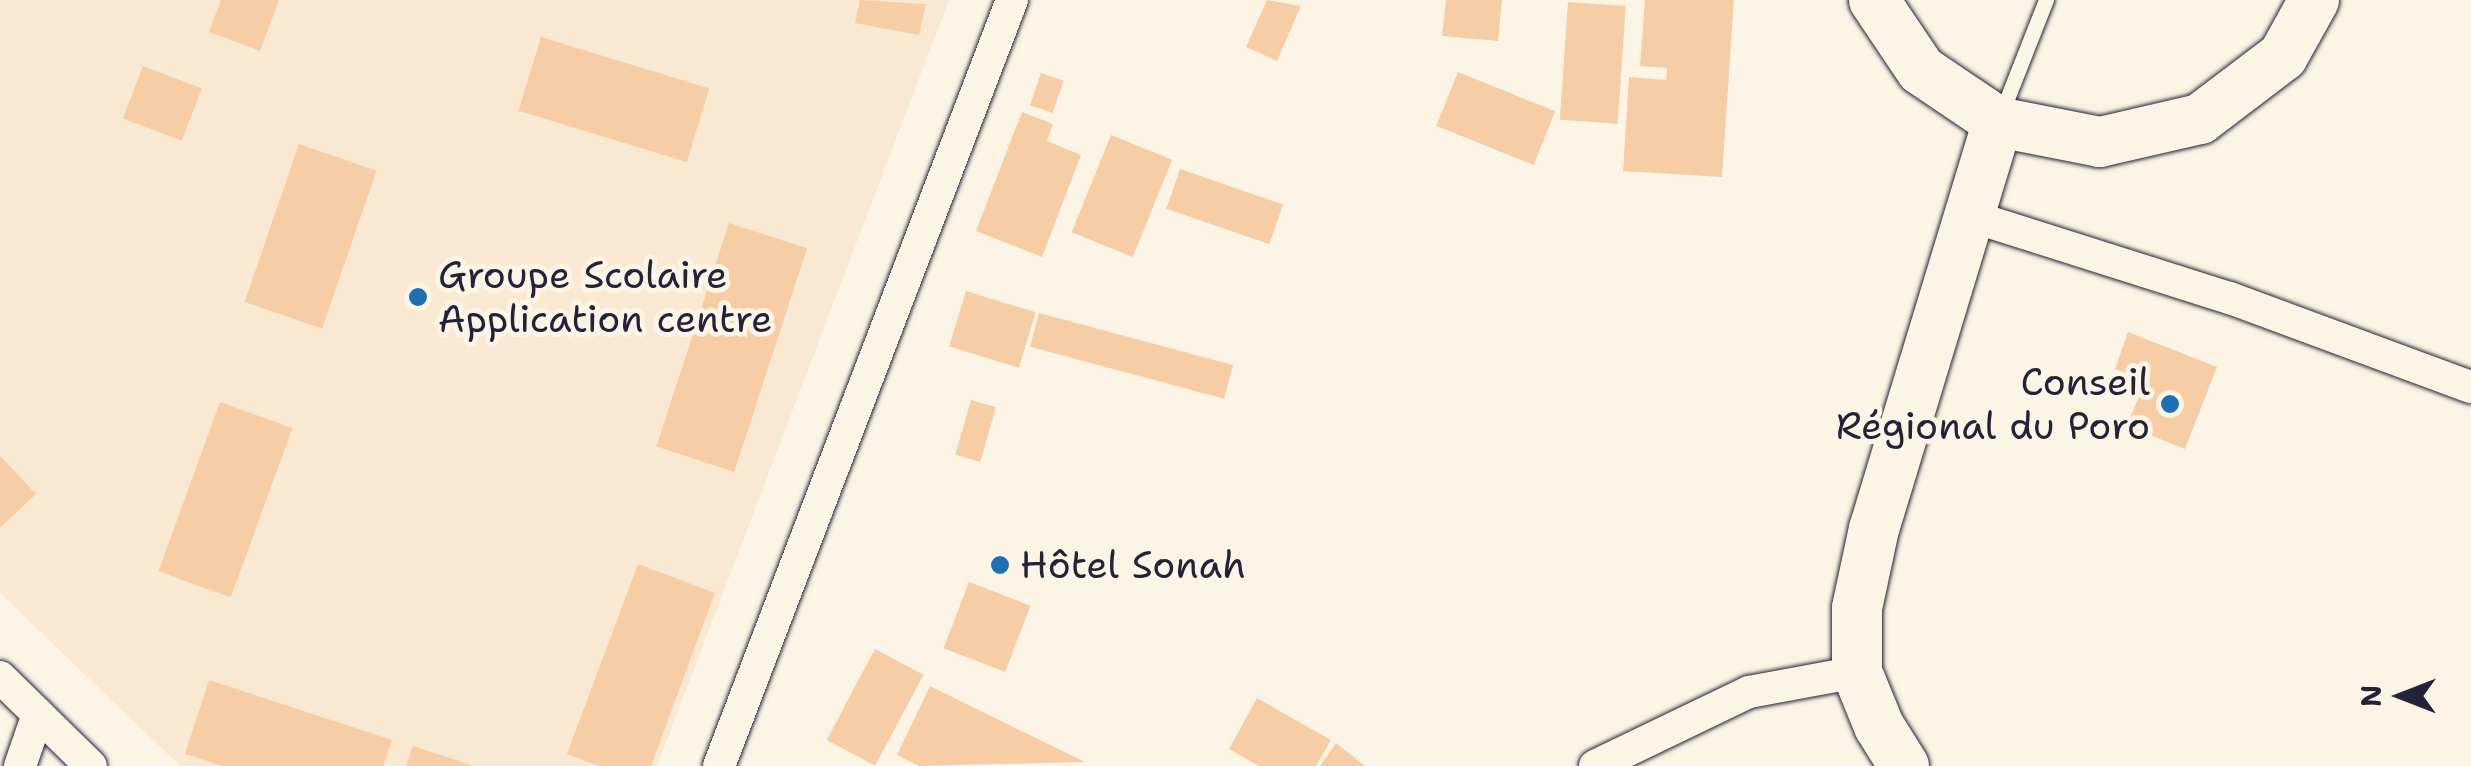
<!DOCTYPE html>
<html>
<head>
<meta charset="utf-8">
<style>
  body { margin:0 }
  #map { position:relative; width:2471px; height:766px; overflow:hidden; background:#fcf5e5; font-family:"Shantell Sans",sans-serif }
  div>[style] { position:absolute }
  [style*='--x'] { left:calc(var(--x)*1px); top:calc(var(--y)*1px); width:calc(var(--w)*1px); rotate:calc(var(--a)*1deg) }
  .built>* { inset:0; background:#fae9d2 }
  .building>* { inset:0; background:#f6cda5; transform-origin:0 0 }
  .roads { filter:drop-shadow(0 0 2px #22223b) drop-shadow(0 0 2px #22223b) }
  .lane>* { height:15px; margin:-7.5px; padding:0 7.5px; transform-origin:7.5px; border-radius:7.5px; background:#fcf5e5 }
  .street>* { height:32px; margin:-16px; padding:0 16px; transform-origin:16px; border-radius:16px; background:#fcf5e5 }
  .primary>* { height:50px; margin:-25px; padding:0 25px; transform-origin:25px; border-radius:25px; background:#fcf5e5 }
  .dots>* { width:28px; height:28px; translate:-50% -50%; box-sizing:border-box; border:5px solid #fcf5e5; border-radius:50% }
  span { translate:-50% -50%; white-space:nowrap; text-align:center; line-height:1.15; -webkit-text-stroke:10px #fcf5e5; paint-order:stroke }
  .poi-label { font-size:38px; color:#22223b }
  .left { translate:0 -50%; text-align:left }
  .right { translate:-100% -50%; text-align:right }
  .north { position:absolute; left:2351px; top:646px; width:100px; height:100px; -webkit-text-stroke:8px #fcf5e5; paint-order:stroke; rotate:270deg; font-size:28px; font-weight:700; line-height:40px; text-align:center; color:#22223b }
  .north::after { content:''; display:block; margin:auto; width:35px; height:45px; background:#22223b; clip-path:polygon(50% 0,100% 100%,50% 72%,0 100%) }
</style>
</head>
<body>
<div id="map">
  <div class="built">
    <i style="clip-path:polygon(0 0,949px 0,657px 766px,180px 766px,0 593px)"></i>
  </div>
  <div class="building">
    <i style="clip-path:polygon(221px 0,279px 0,260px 51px,209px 32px)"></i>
    <i style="clip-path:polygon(860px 0,926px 4px,919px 35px,855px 23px)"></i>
    <i style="clip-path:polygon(1267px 0,1301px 6px,1277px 61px,1246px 47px)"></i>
    <i style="clip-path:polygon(1446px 0,1502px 0,1498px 41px,1442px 36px)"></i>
    <i style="clip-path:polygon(1645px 0,1734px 0,1722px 177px,1623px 171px,1629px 77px,1666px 80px,1667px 68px,1640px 66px)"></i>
    <i style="left:1568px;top:2px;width:58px;height:118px;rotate:4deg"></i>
    <i style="left:541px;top:37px;width:176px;height:77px;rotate:17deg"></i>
    <i style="left:143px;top:66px;width:63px;height:56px;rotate:21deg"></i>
    <i style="left:1458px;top:72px;width:105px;height:58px;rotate:22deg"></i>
    <i style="left:1041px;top:73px;width:24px;height:34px;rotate:19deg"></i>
    <i style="clip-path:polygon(1022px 112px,1053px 124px,1047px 141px,1081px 155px,1042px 257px,976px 231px)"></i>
    <i style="left:1111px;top:135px;width:66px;height:105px;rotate:22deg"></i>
    <i style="left:299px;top:144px;width:82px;height:167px;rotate:19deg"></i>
    <i style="left:1180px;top:169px;width:109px;height:42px;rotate:19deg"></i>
    <i style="left:729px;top:223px;width:82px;height:235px;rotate:18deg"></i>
    <i style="left:966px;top:291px;width:73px;height:58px;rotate:17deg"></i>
    <i style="left:1039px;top:313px;width:201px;height:35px;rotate:15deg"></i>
    <i style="clip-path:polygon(2128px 332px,2217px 367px,2185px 449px,2127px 426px,2145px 381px,2115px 369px)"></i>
    <i style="left:971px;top:400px;width:26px;height:57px;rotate:16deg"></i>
    <i style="left:220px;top:402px;width:77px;height:180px;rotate:20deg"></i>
    <i style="clip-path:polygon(0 456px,36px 494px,0 528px)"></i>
    <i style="clip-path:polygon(638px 564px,715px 593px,651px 766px,599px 766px,567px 754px)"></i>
    <i style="left:969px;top:582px;width:66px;height:71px;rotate:21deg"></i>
    <i style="left:875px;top:649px;width:55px;height:103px;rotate:28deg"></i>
    <i style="clip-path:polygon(209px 680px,392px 740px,383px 766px,223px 766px,185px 754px)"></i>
    <i style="clip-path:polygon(930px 686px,1085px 762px,919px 766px,897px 755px)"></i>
    <i style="clip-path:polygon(1257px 698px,1331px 740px,1316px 766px,1259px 766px,1229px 749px)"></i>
    <i style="clip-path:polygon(1336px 743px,1365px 766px,1320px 766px)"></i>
    <i style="clip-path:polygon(413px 746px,471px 765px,471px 766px,406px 766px)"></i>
  </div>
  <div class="roads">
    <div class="lane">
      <i style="--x:2001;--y:114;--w:123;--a:-68.5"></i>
    </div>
    <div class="street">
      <i style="--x:1974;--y:217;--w:269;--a:17.6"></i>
      <i style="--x:2230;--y:298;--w:257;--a:20.3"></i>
      <i style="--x:0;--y:677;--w:127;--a:44.4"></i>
      <i style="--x:20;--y:766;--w:55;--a:-70.9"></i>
      <i style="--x:719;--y:766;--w:820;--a:-69.07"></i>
      <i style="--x:1595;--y:766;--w:171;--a:-25.7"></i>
      <i style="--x:1749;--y:692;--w:110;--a:-10.5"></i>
    </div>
    <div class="primary">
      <i style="--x:1874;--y:0;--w:84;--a:56.1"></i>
      <i style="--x:1921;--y:70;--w:93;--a:34"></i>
      <i style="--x:1998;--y:122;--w:104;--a:11.1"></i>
      <i style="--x:2100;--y:142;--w:103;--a:-13"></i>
      <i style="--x:2200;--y:119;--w:104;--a:-37.2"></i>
      <i style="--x:2283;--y:56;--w:64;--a:-61"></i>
      <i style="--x:1904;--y:766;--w:47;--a:-122"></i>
      <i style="--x:1879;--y:726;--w:58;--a:-112.2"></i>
      <i style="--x:1857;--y:672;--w:64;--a:-90"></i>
      <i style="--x:1857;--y:608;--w:81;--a:-77.9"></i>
      <i style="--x:1874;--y:529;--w:425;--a:-73.1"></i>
    </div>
  </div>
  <div class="dots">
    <i style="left:418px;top:297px;background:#1f6fb2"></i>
    <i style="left:2170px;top:404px;background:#1f6fb2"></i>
    <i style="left:1000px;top:565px;background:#1f6fb2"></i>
  </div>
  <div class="poi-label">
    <span class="left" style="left:438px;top:297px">Groupe Scolaire<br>Application centre</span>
    <span class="right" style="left:2150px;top:404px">Conseil<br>Régional du Poro</span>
    <span class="left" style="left:1020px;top:565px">Hôtel Sonah</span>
  </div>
  <div class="north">N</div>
</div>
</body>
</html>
